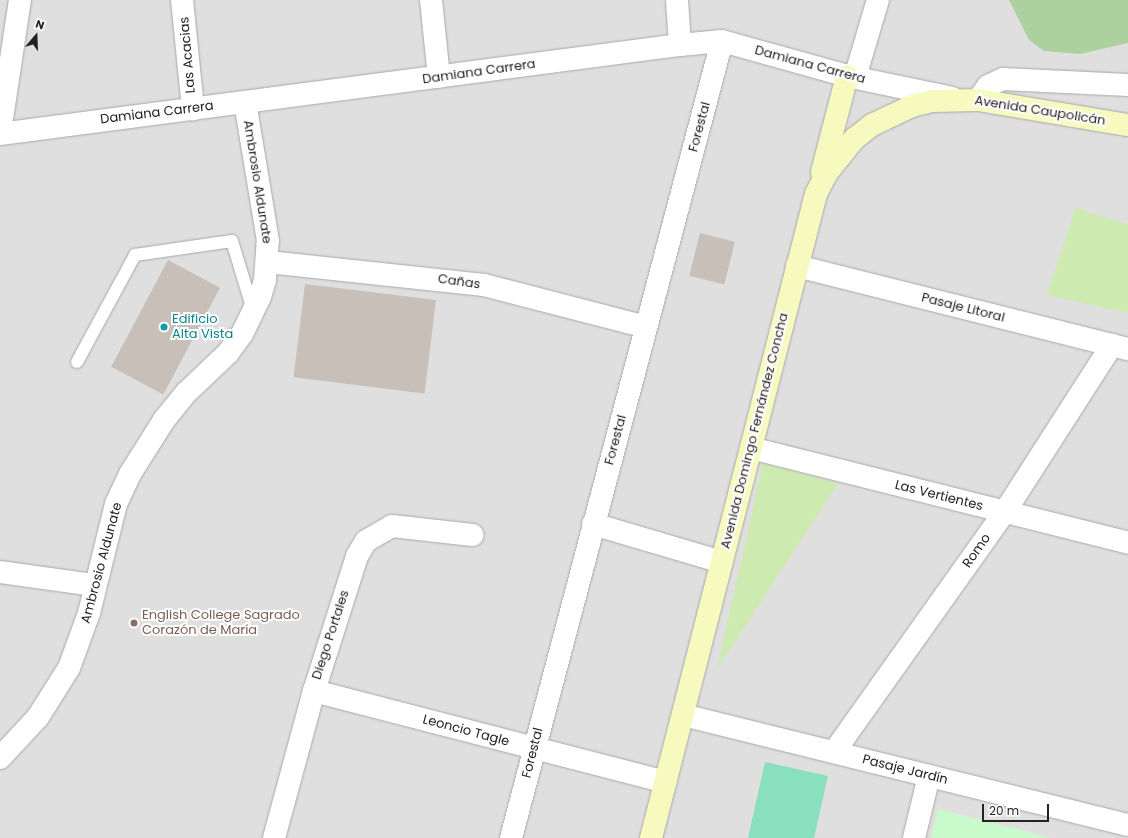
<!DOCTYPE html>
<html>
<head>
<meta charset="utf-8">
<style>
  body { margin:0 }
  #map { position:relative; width:1128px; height:838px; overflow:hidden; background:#f2efe9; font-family:Poppins,sans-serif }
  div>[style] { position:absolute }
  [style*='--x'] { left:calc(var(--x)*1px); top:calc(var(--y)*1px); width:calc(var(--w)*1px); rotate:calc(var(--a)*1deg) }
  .residential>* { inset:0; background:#e0dfdf; transform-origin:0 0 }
  .grass>* { inset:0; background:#cdebb0 }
  .forest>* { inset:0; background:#add19e }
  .park>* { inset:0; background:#c8facc }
  .pitch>* { inset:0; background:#88e0be }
  .building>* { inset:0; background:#c7bfb8; transform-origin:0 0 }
  .roads { filter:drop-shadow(0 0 1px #a9a9a9) drop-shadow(0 0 1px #a9a9a9) }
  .service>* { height:12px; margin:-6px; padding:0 6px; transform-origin:6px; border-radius:6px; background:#fff }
  .minor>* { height:22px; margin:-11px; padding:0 11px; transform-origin:11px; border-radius:11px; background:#fff }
  .secondary>* { height:22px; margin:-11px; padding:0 11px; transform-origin:11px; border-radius:11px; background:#f7fabf }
  .dots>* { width:11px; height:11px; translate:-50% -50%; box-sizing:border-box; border:2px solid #fff; border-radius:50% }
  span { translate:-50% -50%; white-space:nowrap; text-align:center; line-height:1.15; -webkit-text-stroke:4px #fff; paint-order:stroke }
  .street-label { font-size:13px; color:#222 }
  .culture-label { font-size:13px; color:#0d838f }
  .left { translate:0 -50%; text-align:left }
  .education-label { font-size:13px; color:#785e54 }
  .north { position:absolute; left:16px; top:16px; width:40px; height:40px; -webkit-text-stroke:3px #fff; paint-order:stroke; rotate:19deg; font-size:11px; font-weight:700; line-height:16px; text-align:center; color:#222 }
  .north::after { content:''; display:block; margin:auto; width:14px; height:18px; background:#222; clip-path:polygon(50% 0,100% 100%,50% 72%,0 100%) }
  .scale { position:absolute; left:982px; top:804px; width:67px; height:18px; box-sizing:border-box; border:2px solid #222; border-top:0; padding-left:5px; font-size:12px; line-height:14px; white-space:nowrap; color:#222; -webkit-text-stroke:3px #fff; paint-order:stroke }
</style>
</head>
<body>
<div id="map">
  <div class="residential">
    <i style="left:0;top:0;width:1128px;height:838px"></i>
  </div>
  <div class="grass">
    <i style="clip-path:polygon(1075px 208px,1128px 224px,1128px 313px,1047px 295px)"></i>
    <i style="clip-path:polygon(763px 463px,838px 484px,717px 669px)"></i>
  </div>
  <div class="forest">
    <i style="clip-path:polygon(1009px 0,1128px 0,1128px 43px,1080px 54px,1044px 51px,1029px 40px)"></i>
  </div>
  <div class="park">
    <i style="clip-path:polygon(938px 809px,1052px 838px,931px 838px)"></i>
  </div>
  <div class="pitch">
    <i style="clip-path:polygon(765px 762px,828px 776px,814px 838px,748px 838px)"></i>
  </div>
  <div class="building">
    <i style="left:700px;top:233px;width:36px;height:44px;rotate:14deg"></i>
    <i style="left:168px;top:260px;width:59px;height:121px;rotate:28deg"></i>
    <i style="left:305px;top:284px;width:132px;height:94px;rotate:7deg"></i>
  </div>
  <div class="roads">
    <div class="service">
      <i style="--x:77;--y:362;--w:122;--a:-61.5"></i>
      <i style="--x:135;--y:255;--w:98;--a:-8.2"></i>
      <i style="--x:232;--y:241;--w:72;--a:73.1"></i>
    </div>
    <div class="minor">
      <i style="--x:182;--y:0;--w:110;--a:84.2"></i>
      <i style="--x:431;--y:0;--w:77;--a:84.1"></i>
      <i style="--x:677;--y:0;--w:45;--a:86.2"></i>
      <i style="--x:855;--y:77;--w:80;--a:-73.4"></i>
      <i style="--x:978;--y:100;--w:17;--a:-54"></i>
      <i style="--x:988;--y:86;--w:17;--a:-25"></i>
      <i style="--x:1003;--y:79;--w:125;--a:2.7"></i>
      <i style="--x:0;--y:132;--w:134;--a:-81.4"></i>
      <i style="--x:0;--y:134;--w:686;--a:-7.46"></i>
      <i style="--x:680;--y:45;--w:42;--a:-5.4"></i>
      <i style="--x:722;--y:41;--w:130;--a:15.6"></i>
      <i style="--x:847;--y:76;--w:107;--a:11.8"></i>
      <i style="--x:268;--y:262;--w:217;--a:6.1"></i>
      <i style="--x:484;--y:285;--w:167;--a:14.5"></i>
      <i style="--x:797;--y:266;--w:341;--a:14.1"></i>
      <i style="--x:751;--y:448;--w:389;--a:14.1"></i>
      <i style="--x:593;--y:524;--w:134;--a:16.4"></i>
      <i style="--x:0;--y:572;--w:95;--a:7.9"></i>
      <i style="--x:314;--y:691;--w:363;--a:14.5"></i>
      <i style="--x:683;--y:715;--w:458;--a:13.9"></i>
      <i style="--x:834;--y:752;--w:293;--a:-54.6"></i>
      <i style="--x:1004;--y:513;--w:200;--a:-57.3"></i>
      <i style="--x:0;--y:758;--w:56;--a:-47.2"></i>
      <i style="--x:38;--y:717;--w:58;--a:-57.7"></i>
      <i style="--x:69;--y:668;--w:59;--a:-70"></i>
      <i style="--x:89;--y:613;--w:112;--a:-76.1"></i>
      <i style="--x:116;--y:504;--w:33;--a:-65"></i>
      <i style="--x:130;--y:474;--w:64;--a:-57.8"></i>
      <i style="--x:164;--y:420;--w:35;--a:-51"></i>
      <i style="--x:186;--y:393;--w:58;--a:-43.6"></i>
      <i style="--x:228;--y:353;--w:24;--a:-54"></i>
      <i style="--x:242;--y:334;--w:41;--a:-64.1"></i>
      <i style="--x:260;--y:297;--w:18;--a:-74"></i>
      <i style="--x:265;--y:280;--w:39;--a:-86"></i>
      <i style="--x:268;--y:241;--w:141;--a:-99.4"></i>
      <i style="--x:274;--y:838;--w:152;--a:-74.8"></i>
      <i style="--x:314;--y:691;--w:142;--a:-72.3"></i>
      <i style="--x:357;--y:556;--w:17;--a:-59"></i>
      <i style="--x:366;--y:541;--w:30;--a:-30"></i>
      <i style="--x:392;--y:526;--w:81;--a:6.4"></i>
      <i style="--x:511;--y:838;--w:824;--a:-75.17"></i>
      <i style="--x:914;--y:838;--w:64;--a:-76.4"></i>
    </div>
    <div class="secondary">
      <i style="--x:822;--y:172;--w:99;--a:-75.4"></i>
      <i style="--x:651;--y:838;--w:665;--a:-75.63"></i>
      <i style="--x:816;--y:194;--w:22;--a:-63"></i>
      <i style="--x:826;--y:174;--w:45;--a:-51.3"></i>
      <i style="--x:854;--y:139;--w:23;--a:-38"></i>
      <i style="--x:872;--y:125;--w:44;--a:-25.4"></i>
      <i style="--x:912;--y:106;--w:21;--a:-14"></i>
      <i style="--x:932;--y:101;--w:46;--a:-1.2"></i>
      <i style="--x:978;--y:100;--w:152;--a:9.5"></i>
    </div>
  </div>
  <div class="dots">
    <i style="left:164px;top:327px;background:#0f9aa8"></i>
    <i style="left:134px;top:623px;background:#8d6e63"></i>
  </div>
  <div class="street-label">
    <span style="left:188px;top:55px;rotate:-95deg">Las Acacias</span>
    <span style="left:810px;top:65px;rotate:15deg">Damiana Carrera</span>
    <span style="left:479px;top:72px;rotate:-8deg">Damiana Carrera</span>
    <span style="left:1040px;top:111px;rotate:9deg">Avenida Caupolicán</span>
    <span style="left:157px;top:113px;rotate:-7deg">Damiana Carrera</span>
    <span style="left:700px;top:127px;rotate:-75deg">Forestal</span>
    <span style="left:257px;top:182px;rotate:81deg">Ambrosio Aldunate</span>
    <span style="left:459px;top:282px;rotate:8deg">Cañas</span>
    <span style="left:963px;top:308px;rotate:14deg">Pasaje Litoral</span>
    <span style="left:755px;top:431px;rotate:-76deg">Avenida Domingo Fernández Concha</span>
    <span style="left:616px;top:440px;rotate:-75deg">Forestal</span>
    <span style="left:939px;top:496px;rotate:14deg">Las Vertientes</span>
    <span style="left:977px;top:551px;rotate:-55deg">Romo</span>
    <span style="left:102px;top:563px;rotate:-75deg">Ambrosio Aldunate</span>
    <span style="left:331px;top:635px;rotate:-72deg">Diego Portales</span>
    <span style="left:466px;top:731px;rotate:15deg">Leoncio Tagle</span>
    <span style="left:533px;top:753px;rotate:-76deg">Forestal</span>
    <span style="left:905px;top:770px;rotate:14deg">Pasaje Jardín</span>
  </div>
  <div class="culture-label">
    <span class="left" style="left:172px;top:327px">Edificio<br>Alta Vista</span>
  </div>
  <div class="education-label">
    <span class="left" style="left:142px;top:623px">English College Sagrado<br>Corazón de María</span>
  </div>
  <div class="north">N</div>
  <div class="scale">20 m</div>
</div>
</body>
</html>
